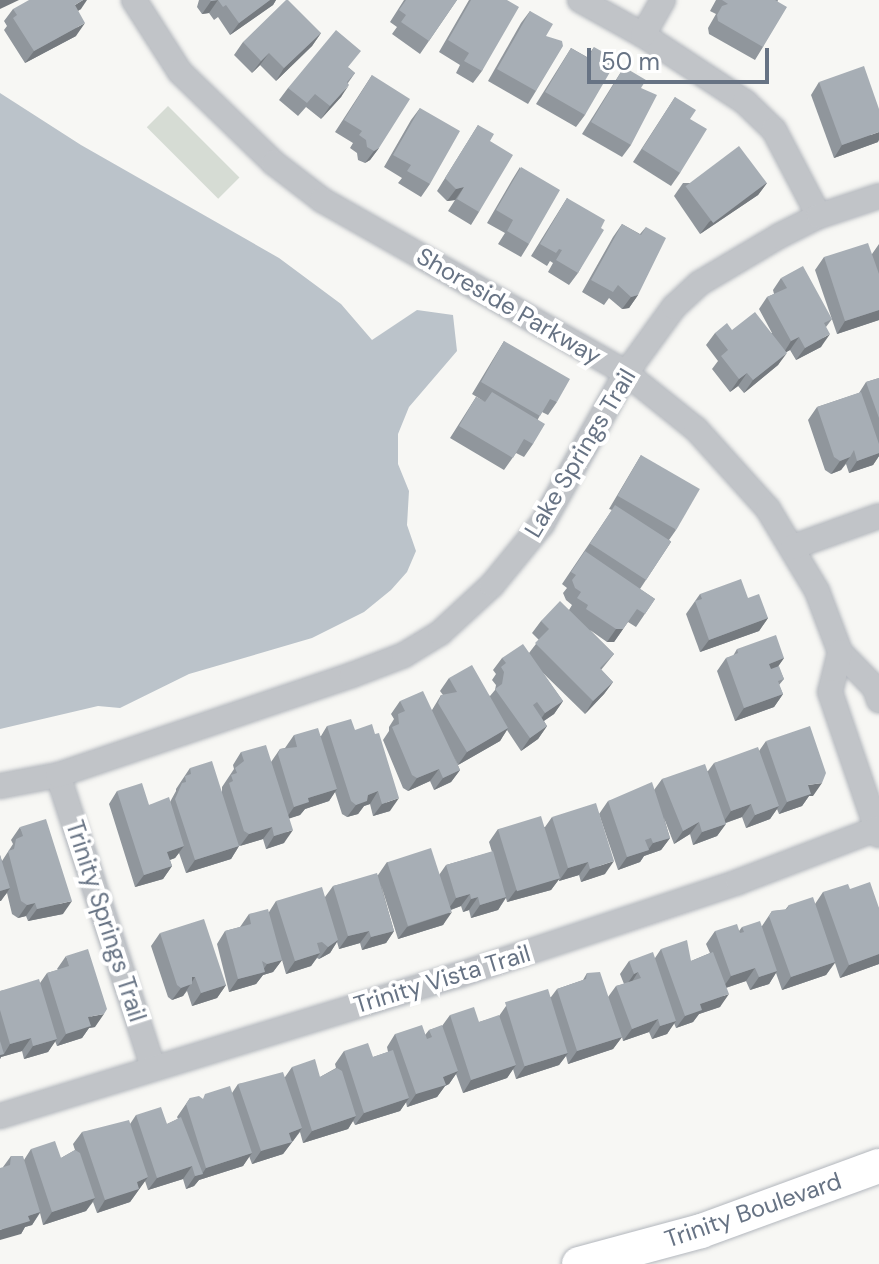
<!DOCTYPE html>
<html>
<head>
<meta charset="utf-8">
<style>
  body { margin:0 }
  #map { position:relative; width:879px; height:1264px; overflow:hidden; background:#f7f7f4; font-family:"DM Sans",sans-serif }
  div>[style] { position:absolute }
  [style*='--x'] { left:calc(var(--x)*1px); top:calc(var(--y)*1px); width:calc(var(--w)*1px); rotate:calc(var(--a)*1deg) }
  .green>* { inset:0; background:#d6dcd4; transform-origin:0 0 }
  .water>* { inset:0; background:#bbc3ca }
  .roads { filter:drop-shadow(0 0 2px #b3b7bd) drop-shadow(0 0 2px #b3b7bd) }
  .minor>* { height:24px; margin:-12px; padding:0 12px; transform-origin:12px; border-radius:12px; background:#c1c4c8 }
  .secondary>* { height:34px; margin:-17px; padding:0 17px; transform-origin:17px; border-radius:17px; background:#fff }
  .wall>* { inset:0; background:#90969c }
  .shaded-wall>* { inset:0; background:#757a7f }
  .building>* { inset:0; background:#a7aeb5; transform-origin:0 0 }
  span { translate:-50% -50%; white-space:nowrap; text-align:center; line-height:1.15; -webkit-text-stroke:8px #fff; paint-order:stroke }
  .street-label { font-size:24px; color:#677384 }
  .scale { position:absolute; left:587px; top:48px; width:182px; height:36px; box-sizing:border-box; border:4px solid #677384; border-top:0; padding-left:10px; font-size:24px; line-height:28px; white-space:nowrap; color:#677384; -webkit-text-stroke:6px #fff; paint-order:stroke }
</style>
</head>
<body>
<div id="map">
  <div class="green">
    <i style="left:168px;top:106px;width:101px;height:30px;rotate:45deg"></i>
  </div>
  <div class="water">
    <i style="clip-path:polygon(0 93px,81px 145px,279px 258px,341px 304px,372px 340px,417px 310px,453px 315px,457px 351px,409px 407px,398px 434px,398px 464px,409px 491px,407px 525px,416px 551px,407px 572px,391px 590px,364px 612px,312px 638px,189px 674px,120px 708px,98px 706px,0 729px)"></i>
  </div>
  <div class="roads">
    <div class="minor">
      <i style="--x:134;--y:0;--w:85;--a:57.4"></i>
      <i style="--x:180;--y:72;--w:131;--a:44.1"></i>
      <i style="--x:274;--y:163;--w:61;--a:37.6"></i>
      <i style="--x:322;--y:200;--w:350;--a:29.6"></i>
      <i style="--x:626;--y:373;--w:90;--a:38.7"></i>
      <i style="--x:696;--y:429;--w:108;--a:48"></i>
      <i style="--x:768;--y:509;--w:96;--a:59.1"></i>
      <i style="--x:817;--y:591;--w:65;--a:69.3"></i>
      <i style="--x:840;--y:652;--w:50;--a:45.8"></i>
      <i style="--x:875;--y:688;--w:13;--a:72"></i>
      <i style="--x:580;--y:0;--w:72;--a:29.1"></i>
      <i style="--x:643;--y:35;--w:122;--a:33.3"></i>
      <i style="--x:745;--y:102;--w:40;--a:44"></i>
      <i style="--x:774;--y:130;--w:97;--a:62.4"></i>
      <i style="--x:643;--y:35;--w:40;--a:-60.3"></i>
      <i style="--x:793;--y:547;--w:91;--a:-19.8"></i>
      <i style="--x:840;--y:652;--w:41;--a:104"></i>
      <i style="--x:830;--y:692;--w:151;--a:71.1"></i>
      <i style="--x:58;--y:775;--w:307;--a:72"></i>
      <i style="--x:0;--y:786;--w:59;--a:-10.7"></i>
      <i style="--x:58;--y:775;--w:311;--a:-18.8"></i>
      <i style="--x:352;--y:675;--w:56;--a:-21"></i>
      <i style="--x:404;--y:655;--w:42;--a:-31.4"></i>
      <i style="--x:440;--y:633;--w:71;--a:-42.7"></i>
      <i style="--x:492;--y:585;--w:79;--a:-50.7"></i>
      <i style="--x:542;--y:524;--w:173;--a:-60.9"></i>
      <i style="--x:626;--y:373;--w:82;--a:-54"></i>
      <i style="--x:674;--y:307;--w:35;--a:-43"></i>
      <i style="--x:700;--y:283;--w:92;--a:-30.7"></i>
      <i style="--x:779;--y:236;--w:45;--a:-26.6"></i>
      <i style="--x:819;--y:216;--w:63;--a:-18.4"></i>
      <i style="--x:0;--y:1116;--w:480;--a:-17.1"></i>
      <i style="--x:459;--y:975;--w:294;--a:-18.4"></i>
      <i style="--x:738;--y:882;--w:151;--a:-21"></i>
    </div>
    <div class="secondary">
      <i style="--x:579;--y:1264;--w:126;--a:-15.1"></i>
      <i style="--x:701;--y:1231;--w:189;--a:-20.1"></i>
    </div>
  </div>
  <div class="wall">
    <i style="clip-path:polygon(199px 0,276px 0,273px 5px,230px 35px,218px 17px,214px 20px,209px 13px,202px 14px,197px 7px)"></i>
    <i style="clip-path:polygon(404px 0,457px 0,420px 54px,392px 34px,397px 27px,390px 22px)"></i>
    <i style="clip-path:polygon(469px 0,507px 0,482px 71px,473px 83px,456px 73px,460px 65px,439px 52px)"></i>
    <i style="clip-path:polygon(716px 0,778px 0,763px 47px,755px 60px,709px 34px,708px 28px,716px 14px,710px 11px)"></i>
    <i style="clip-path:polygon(13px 9px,81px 9px,78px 11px,76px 36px,25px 63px,4px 30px,7px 26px,4px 21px)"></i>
    <i style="clip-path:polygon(530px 11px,546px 36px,536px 91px,528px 104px,488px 81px,521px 23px)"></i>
    <i style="clip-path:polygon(321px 33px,312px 46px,276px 81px,260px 65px,252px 73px,234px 55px,243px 42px)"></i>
    <i style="clip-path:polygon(594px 47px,585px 115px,576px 127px,536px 104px,571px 48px,587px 57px)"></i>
    <i style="clip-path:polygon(624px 67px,631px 145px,622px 157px,582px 134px)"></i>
    <i style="clip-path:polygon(349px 68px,355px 73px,348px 83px,341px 97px,321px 119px,306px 107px,298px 116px,279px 100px,288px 88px)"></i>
    <i style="clip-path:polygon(372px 75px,379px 148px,370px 160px,365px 163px,358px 160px,357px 153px,350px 148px,353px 143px,335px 132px)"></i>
    <i style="clip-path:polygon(819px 82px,878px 142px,834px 158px,811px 95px)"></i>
    <i style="clip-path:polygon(675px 97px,690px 119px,680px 173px,671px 186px,633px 162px)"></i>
    <i style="clip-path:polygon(420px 108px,430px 184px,421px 197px,398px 183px,402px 178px,384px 167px,411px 120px)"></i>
    <i style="clip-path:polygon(478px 125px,490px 141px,479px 212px,471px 225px,448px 211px,455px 200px,447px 201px,437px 191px)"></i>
    <i style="clip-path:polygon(520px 167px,529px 244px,521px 257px,498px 244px,505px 233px,487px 223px,512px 180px)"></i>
    <i style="clip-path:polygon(683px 183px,767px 183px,758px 195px,700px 234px,674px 196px)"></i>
    <i style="clip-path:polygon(567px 198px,601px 228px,578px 273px,569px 285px,548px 272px,553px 263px,550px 261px,547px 266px,531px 256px)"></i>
    <i style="clip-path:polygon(622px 224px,640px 234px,646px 227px,638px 295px,629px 308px,622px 309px,609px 298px,604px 305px,582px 292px,613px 237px)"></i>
    <i style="clip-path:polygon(879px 244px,879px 320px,837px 334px,815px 270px,824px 257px,872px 254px)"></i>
    <i style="clip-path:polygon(781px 278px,832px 319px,826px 327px,821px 347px,796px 360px,790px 350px,786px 352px,778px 365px,744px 393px,738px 386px,730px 392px,712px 369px,718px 361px,706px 345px,715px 333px,732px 330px,772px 333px,759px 309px,767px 297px,774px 294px,773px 290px)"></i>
    <i style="clip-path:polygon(504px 341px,557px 402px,548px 415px,542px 412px,538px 419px,533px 444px,524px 457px,516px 453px,504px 470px,450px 438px,476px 397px,485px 402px,472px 394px)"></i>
    <i style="clip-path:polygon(879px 378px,879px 456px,873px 465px,849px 473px,846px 464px,841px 470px,831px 474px,825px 470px,808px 420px,817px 407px,859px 393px,866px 382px)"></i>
    <i style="clip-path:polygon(641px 455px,676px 530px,669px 540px,671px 542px,640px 589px,655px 599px,636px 627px,628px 622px,614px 642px,607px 642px,590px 630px,614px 654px,601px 670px,613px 682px,604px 694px,585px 714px,542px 672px,563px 701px,554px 714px,544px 721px,547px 726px,538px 739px,521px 751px,507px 730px,500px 741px,458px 765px,454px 756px,460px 770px,451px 782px,434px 790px,430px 781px,408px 791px,403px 788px,383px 740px,389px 731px,389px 727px,394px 719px,391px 714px,400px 701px,432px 710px,441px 695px,443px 695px,440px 691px,449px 678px,490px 696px,495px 690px,496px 685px,492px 680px,496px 674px,493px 670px,502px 658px,529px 653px,539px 640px,532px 633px,541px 621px,569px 610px,572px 605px,566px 600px,563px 593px,567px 588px,562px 584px,612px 510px,609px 509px)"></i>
    <i style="clip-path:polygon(700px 594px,748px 598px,768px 618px,759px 631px,700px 652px,686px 614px)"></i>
    <i style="clip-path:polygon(737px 649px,784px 658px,778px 666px,784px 679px,779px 685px,783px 694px,774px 707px,735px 721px,717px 671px,726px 658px,733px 656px)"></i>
    <i style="clip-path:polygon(327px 726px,355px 730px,390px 811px,373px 816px,370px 804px,364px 806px,358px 814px,347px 817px,342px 814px,335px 792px,329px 801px,305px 809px,300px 815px,289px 818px,284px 843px,266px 849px,263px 839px,239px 846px,231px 859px,186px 873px,179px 853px,175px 858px,170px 860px,172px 866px,163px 879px,135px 887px,109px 804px,117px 791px,149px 805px,170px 802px,176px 791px,176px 789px,190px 768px,222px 792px,222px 787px,234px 769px,233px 765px,241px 752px,271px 762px,280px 749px,285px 748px,294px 735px,321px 736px)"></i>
    <i style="clip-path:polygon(766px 741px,813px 796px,809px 796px,802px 806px,779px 814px,777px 809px,770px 819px,746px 828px,742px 817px,726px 823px,717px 836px,693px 845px,690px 834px,674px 844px,664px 818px,670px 838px,661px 850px,644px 856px,640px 862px,618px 870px,599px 814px,608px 801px,654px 790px,662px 779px,708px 771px,714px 763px,759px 751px)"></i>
    <i style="clip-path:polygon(552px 817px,605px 874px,581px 882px,579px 875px,559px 881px,559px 879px,551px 890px,507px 902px,506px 898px,498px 910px,471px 918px,469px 910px,463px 912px,461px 906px,451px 910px,443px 925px,398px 939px,381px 885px,394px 931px,386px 943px,362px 950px,360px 943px,339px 949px,337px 942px,330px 953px,319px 959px,317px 958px,311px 966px,286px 974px,282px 960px,273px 972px,263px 975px,256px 984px,229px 992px,217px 944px,225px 931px,240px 927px,249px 914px,269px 912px,276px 901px,325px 897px,333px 886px,378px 875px,387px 862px,439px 875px,446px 865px,492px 852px,489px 842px,498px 829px,545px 827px)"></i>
    <i style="clip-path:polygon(20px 827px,63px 914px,28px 921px,26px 916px,18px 918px,12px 914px,7px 893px,0 901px,0 855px,2px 861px,13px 844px,11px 840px)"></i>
    <i style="clip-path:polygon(850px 889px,879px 908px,879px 964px,840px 978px,835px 963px,826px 975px,782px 990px,776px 973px,769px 984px,750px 990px,746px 981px,726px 988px,720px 1007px,699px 1014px,693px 1022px,676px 1028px,674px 1023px,667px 1034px,652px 1039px,649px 1032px,623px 1041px,622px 1037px,613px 1049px,568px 1064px,566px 1056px,559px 1065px,516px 1079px,513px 1069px,507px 1078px,463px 1093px,456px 1074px,449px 1084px,445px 1086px,437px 1097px,407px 1107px,406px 1102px,400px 1111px,355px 1125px,353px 1121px,348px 1129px,303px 1143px,300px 1132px,283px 1154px,252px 1164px,249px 1156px,243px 1166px,199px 1180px,194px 1186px,186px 1189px,183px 1179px,148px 1190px,145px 1181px,130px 1202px,97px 1213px,93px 1202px,86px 1211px,43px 1225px,40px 1213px,32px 1225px,25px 1227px,21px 1234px,3px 1167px,11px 1156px,24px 1160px,31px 1149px,61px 1158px,75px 1150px,73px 1144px,82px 1132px,130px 1124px,136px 1115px,167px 1124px,178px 1119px,177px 1117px,190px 1098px,203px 1099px,232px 1093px,238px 1084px,285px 1077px,292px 1067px,320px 1077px,336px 1068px,335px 1064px,344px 1051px,373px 1057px,388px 1052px,387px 1047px,395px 1034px,425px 1035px,429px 1030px,442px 1026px,450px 1015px,479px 1022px,499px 1016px,506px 1006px,551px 997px,557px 989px,583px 980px,587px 973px,608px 997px,616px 986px,624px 984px,620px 974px,629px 961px,655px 958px,661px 949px,691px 961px,710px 953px,706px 944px,715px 931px,739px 931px,742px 927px,762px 926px,772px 911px,785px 910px,789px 905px,815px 904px,823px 892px)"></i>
    <i style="clip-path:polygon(160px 933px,226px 985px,217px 998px,192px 1006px,187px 991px,183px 996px,172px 1000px,168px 997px,151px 946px)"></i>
    <i style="clip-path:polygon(66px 956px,95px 1027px,89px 1028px,82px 1038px,57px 1046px,55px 1041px,48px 1052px,24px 1059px,22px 1051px,1px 1057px,0 1059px,0 991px,40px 983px,47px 973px,58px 970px,57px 969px)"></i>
  </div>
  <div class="shaded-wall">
    <i style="clip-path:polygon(0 0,19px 0,0 9px)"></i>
    <i style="clip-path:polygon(83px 0,87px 0,81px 9px,66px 17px,75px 5px)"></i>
    <i style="clip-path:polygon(218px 0,209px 13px,202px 14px,211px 1px)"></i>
    <i style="clip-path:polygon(270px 0,276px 0,273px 5px,230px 35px,239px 23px)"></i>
    <i style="clip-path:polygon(85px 23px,76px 36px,25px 63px,34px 51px)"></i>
    <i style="clip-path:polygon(321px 33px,312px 46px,276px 81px,284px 68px)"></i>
    <i style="clip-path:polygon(269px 53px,260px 65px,252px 73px,261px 61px)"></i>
    <i style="clip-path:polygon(349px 85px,341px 97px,321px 119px,330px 106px)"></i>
    <i style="clip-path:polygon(879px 132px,879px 140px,878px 142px,834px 158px,842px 145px)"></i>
    <i style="clip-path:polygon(379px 148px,370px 160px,365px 163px,374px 151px)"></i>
    <i style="clip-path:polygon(767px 183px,758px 195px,700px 234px,709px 222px)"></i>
    <i style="clip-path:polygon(464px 187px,455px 200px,447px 201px,456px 189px)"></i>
    <i style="clip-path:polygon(638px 295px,629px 308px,622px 309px,631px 297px)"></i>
    <i style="clip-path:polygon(879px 310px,879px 320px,837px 334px,845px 321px)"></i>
    <i style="clip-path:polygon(830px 334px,821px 347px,796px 360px,805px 348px)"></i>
    <i style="clip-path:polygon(799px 337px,790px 350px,783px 354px,791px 341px)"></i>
    <i style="clip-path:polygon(787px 353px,778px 365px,744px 393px,753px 380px)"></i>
    <i style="clip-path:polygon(747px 373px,738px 386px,730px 392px,739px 379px)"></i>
    <i style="clip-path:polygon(879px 453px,879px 456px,873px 465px,849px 473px,857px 461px)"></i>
    <i style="clip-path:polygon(850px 457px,841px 470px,831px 474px,840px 461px)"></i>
    <i style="clip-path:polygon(768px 618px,759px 631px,700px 652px,709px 640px)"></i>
    <i style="clip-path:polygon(616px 629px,623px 629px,614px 642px,607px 642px)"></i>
    <i style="clip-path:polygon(784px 658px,775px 671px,760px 676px,769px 664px)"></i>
    <i style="clip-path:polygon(613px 682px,604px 694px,585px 714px,593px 701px)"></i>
    <i style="clip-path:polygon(783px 694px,774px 707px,735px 721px,744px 708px)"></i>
    <i style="clip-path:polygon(563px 701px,554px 714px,536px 726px,545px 713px)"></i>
    <i style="clip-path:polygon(547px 726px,538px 739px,521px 751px,530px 738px)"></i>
    <i style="clip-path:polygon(508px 728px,500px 741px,458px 765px,467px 752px)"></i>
    <i style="clip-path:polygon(439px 769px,430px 781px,408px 791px,417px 778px)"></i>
    <i style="clip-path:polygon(460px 770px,451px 782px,434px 790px,443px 778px)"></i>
    <i style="clip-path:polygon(822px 783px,813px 796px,809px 796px,802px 806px,779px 814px,787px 802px,808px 785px)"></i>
    <i style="clip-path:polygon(337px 789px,329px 801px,305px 809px,300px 815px,285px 820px,294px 807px,308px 798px)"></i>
    <i style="clip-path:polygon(378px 791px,370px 804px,364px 806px,358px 814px,347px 817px,356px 805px,368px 795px)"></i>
    <i style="clip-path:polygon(399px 798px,390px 811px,373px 816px,382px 804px)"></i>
    <i style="clip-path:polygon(751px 804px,742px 817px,722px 824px,731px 811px)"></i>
    <i style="clip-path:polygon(779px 806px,770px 819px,746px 828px,755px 815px)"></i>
    <i style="clip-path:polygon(699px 822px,690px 834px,674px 844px,683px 831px)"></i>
    <i style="clip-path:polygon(726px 824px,717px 836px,693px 845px,702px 832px)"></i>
    <i style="clip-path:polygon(272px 827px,263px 839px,240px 846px,249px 834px)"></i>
    <i style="clip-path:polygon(293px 830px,284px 843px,266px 849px,274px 836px)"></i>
    <i style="clip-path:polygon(670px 838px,661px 850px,644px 856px,640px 862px,618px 870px,627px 857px,648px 850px,653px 843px)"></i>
    <i style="clip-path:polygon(184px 846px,175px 858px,158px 864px,167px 852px)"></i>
    <i style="clip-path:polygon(239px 846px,231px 859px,186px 873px,195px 860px)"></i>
    <i style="clip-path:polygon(614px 861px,605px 874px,581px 882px,590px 869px)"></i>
    <i style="clip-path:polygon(588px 862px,579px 875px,559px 881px,568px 868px)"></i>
    <i style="clip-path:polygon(172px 866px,163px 879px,135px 887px,144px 875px)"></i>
    <i style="clip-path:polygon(560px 878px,551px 890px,507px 902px,516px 890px)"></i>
    <i style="clip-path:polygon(10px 888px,1px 901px,0 901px,0 891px)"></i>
    <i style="clip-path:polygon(470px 894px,461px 906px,447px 911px,456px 898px)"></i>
    <i style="clip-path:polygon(478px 897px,469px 910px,463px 912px,471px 899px)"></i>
    <i style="clip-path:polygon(506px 897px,498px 910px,471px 918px,480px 905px)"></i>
    <i style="clip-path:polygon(72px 901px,63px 914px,28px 921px,37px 909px)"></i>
    <i style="clip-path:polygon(35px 903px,26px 916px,18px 918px,27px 905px)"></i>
    <i style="clip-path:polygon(452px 912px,443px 925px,398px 939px,407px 927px)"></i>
    <i style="clip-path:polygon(369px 931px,360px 943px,339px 949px,348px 936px)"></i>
    <i style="clip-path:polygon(394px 931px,386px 943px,362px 950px,371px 937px)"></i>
    <i style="clip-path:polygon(338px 940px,330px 953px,319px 959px,328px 947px)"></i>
    <i style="clip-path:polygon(320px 953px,311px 966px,286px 974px,295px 961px)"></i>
    <i style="clip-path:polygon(879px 954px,879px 964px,840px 978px,849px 965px)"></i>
    <i style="clip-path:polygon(282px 960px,273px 972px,263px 975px,256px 984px,229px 992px,238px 979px,261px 973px,267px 964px)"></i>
    <i style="clip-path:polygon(835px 962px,826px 975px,782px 990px,791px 977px)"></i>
    <i style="clip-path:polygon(755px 968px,746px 981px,722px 989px,731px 976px)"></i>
    <i style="clip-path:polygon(777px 971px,769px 984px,750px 990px,759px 977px)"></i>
    <i style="clip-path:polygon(638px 972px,630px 985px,625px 987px,634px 974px)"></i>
    <i style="clip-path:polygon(192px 977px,195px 977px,183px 996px,172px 1000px,181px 988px)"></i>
    <i style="clip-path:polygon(226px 985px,217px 998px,192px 1006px,201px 993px)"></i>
    <i style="clip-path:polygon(729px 994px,720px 1007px,699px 1014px,693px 1022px,676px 1028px,685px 1016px,700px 1004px)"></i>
    <i style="clip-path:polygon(104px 1014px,95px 1027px,89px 1028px,82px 1038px,57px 1046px,66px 1034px,88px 1017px)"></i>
    <i style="clip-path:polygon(658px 1019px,649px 1032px,623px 1041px,632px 1029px)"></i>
    <i style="clip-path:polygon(676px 1021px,667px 1034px,652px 1039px,660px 1026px)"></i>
    <i style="clip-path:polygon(622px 1037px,613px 1049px,568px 1064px,577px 1051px)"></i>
    <i style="clip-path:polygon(31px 1038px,22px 1051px,1px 1057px,0 1059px,0 1055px,4px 1054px,10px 1044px)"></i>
    <i style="clip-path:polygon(57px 1039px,48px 1052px,24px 1059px,33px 1046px)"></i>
    <i style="clip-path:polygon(568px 1053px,559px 1065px,516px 1079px,525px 1066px)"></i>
    <i style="clip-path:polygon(516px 1065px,507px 1078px,463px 1093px,471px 1080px)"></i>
    <i style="clip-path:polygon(458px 1071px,449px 1084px,445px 1086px,437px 1097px,407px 1107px,416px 1094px,443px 1077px)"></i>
    <i style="clip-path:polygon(409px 1098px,400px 1111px,355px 1125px,364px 1113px)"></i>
    <i style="clip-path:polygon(356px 1116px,348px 1129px,303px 1143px,312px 1131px)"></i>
    <i style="clip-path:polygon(302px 1128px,293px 1141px,283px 1144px,292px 1142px,283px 1154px,252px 1164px,261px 1151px,289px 1133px)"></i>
    <i style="clip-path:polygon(252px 1153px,243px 1166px,199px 1180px,194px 1186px,186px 1189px,195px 1176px,202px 1174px,206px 1168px)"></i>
    <i style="clip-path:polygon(192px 1166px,183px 1179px,148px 1190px,157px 1178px)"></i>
    <i style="clip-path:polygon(148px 1177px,130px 1202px,97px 1213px,105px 1200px,137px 1182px)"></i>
    <i style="clip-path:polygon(95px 1198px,86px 1211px,43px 1225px,52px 1212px)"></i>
    <i style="clip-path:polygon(40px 1212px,32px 1225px,25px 1227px,21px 1234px,0 1240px,0 1230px,28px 1216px)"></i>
  </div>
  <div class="building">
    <i style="clip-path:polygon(29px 0,83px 0,75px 5px,85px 23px,34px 51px,13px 18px,17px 15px,13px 9px)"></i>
    <i style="clip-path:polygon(210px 0,270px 0,239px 23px,226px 5px,223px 7px,218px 0,211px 1px)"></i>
    <i style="clip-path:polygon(286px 0,288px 0,321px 33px,284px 68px,269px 53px,261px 61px,243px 42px)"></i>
    <i style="clip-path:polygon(406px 0,457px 0,429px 41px,401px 22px,406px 15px,399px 10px)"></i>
    <i style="clip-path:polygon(471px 0,507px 0,519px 7px,482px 71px,464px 61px,469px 53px,448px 40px)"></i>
    <i style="clip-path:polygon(722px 0,775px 0,787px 7px,763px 47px,718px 21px,717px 15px,722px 6px,728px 4px)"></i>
    <i style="clip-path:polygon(530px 11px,553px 24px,546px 36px,562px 41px,563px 46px,536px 91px,497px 69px)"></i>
    <i style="clip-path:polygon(336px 30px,361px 51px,348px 67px,355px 73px,347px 82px,349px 85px,330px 106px,315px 94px,307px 103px,288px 88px)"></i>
    <i style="clip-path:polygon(594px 47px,617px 60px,585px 115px,545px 92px,571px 48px,588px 58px)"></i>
    <i style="clip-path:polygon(864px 66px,879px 109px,879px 132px,842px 145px,819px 82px)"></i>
    <i style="clip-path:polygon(624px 67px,646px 80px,641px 88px,657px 95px,631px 145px,591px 122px)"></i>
    <i style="clip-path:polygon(372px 75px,410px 99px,379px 148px,374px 151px,367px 147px,366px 140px,359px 135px,362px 131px,344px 120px)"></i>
    <i style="clip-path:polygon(675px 97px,696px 110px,690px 119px,707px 129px,680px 173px,642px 149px)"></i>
    <i style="clip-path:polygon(420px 108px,460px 131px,430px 184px,407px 171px,411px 165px,393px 155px)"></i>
    <i style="clip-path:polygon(478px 125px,494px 134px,490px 141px,513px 155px,479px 212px,457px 199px,464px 187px,456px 189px,445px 178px)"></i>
    <i style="left:739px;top:146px;width:46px;height:67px;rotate:53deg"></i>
    <i style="clip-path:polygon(521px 167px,560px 190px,529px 244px,507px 231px,513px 220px,496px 210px)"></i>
    <i style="clip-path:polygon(567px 198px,605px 220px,601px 228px,604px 230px,578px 273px,556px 260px,562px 250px,559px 249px,556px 253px,540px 244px)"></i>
    <i style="clip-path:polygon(622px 224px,641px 235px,646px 227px,666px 238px,638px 295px,631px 297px,618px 285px,613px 292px,591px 280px)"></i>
    <i style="clip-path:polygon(868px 243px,879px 274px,879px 310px,845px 321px,824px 257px)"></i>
    <i style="clip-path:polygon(803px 266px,832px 319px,824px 323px,830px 334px,805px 348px,799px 337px,791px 341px,767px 297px,787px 288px,781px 278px)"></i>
    <i style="clip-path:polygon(755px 312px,787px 353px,753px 380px,747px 373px,739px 379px,721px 356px,728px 350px,715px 333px,727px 323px,732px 330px)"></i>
    <i style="clip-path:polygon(504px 341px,570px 379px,557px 402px,550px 399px,540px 416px,481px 382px)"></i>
    <i style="clip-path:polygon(879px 378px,879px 418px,866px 382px)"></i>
    <i style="clip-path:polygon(492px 392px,545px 424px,533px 444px,524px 439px,513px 458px,459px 426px,476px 397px,485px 402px)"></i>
    <i style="clip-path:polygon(861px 392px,879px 444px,879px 453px,857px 461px,854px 450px,850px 457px,840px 461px,834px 457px,817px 407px)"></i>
    <i style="left:641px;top:455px;width:68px;height:47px;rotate:30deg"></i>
    <i style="left:615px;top:505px;width:67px;height:46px;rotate:33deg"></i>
    <i style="clip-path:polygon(585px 551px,655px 599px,645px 614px,637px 609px,623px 629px,616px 629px,586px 609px,588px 605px,577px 598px,581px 592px,575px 588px,572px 580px,576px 575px,571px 572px)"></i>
    <i style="clip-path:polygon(741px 579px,748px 598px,759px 594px,768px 618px,709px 640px,695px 601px,702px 599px,700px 594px)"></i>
    <i style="clip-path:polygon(560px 601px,614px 654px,600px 668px,613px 682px,593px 701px,535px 643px,549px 629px,541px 621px)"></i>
    <i style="clip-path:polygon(776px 635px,784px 658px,769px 664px,771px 669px,779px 666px,784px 679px,778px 681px,783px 694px,744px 708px,726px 658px,738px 653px,737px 649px)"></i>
    <i style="clip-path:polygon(523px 644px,563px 701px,545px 713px,537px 702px,533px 705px,547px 726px,530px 738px,495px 689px,502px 684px,504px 672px,501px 667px,506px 663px,502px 658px)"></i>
    <i style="clip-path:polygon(472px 665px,508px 728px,467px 752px,438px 703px,441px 695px,457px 692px,449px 678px)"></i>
    <i style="clip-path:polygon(423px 691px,460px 770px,443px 778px,439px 769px,417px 778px,412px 775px,392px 727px,399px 724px,398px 714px,405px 711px,400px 701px)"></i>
    <i style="clip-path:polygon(351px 719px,355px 730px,372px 724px,375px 734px,379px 733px,399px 798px,382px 804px,378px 791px,368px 795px,367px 801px,356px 805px,351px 801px,327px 726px)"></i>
    <i style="clip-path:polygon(810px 726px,826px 773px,822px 783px,808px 785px,811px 794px,787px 802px,766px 741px)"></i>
    <i style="clip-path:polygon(318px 728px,337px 789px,308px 798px,309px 802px,294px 807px,278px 754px,280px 749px,297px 747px,294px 735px)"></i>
    <i style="clip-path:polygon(266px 745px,293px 830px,274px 836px,272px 827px,249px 834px,244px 831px,229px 783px,233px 781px,231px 775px,237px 773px,235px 768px,244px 761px,241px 752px)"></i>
    <i style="clip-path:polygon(758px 747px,779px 806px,755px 815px,751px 804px,731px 811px,714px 763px)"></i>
    <i style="clip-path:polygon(212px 761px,239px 846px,195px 860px,175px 799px,182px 783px,186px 782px,185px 776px,191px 774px,190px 768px)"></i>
    <i style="clip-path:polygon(705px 764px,726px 824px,702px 832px,699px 822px,683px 831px,662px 779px)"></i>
    <i style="clip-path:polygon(652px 782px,670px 838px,653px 843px,651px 838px,645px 840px,649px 850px,627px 857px,608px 801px)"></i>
    <i style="clip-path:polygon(142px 783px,149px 805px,169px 797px,184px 846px,167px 852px,172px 866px,144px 875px,117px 791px)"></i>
    <i style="clip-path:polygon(596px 803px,614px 861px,590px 869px,588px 862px,568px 868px,552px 817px)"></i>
    <i style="left:541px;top:816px;width:65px;height:45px;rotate:73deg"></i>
    <i style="clip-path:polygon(46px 819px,72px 901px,37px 909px,35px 903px,27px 905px,21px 901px,8px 851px,14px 849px,16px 839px,23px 836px,20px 827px)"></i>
    <i style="left:431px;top:848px;width:67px;height:46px;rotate:72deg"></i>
    <i style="clip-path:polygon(493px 851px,506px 897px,480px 905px,478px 897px,471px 899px,470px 894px,456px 898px,446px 865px)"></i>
    <i style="clip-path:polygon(0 855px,10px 888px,0 891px)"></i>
    <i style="clip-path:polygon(377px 873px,394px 931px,371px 937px,369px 931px,348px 936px,333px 886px)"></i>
    <i style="clip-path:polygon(870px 882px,879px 908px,879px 954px,849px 965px,823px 892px,848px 884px,850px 889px)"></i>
    <i style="clip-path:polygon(322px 887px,338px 940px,328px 947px,322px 942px,317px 943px,320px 953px,295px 961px,276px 901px)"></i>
    <i style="clip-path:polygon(813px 897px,835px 962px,791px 977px,769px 916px,772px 911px,787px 909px,789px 905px)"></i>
    <i style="clip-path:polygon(268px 909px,282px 960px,267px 964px,262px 961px,265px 972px,238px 979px,225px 931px,251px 924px,249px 914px)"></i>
    <i style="clip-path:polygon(204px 919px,226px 985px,201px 993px,195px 977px,192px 977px,192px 984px,181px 988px,177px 985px,160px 933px)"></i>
    <i style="clip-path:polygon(760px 921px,777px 971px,759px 977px,755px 968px,731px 976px,715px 931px,737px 924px,740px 933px,744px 932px,742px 927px)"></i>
    <i style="clip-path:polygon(687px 940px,691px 961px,713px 952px,729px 994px,700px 1004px,702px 1010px,685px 1016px,661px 949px)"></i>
    <i style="clip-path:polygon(88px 949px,107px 1009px,104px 1014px,88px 1017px,91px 1026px,66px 1034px,47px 973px,69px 966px,66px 956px)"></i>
    <i style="clip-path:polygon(653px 952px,676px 1021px,660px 1026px,658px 1019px,632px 1029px,616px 986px,641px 978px,638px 972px,634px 974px,629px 961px)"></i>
    <i style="clip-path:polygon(600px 972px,622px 1037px,577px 1051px,557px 989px,586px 979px,587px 973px)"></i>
    <i style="clip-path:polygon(39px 979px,57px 1039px,33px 1046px,31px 1038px,10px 1044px,0 1010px,0 991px)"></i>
    <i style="left:548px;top:989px;width:67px;height:45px;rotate:73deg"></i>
    <i style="clip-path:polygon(474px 1007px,479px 1022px,499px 1015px,516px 1065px,471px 1080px,450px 1015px)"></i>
    <i style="clip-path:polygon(422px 1025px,427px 1039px,432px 1037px,429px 1030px,442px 1025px,458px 1071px,443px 1077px,446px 1085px,416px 1094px,395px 1034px)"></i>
    <i style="clip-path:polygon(0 1041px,4px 1054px,0 1055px)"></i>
    <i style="clip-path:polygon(368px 1043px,373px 1057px,393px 1050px,409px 1098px,364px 1113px,344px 1051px)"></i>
    <i style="clip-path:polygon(315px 1059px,320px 1077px,337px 1068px,342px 1071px,356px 1116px,312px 1131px,292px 1067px)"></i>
    <i style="clip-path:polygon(283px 1072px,302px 1128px,289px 1133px,292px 1142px,261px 1151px,238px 1084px)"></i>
    <i style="clip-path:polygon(230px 1086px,252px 1153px,206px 1168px,186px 1104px,190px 1098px,199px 1096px,203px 1099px,205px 1094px)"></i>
    <i style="clip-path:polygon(161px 1107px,167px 1124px,181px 1117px,203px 1174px,195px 1176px,192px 1166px,157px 1178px,136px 1115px)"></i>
    <i style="clip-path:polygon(129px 1120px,148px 1177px,137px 1182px,139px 1189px,105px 1200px,82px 1132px)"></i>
    <i style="clip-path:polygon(55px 1141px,61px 1158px,75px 1150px,80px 1153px,95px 1198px,52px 1212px,31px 1149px)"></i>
    <i style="clip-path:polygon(11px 1156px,23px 1156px,40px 1212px,28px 1216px,30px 1221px,0 1230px,0 1168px,10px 1165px)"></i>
  </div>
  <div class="street-label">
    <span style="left:509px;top:306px;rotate:30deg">Shoreside Parkway</span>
    <span style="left:580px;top:453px;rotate:-59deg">Lake Springs Trail</span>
    <span style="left:106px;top:921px;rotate:72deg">Trinity Springs Trail</span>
    <span style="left:442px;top:979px;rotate:-17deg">Trinity Vista Trail</span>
    <span style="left:753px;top:1210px;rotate:-19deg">Trinity Boulevard</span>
  </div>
  <div class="scale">50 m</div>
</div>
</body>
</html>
